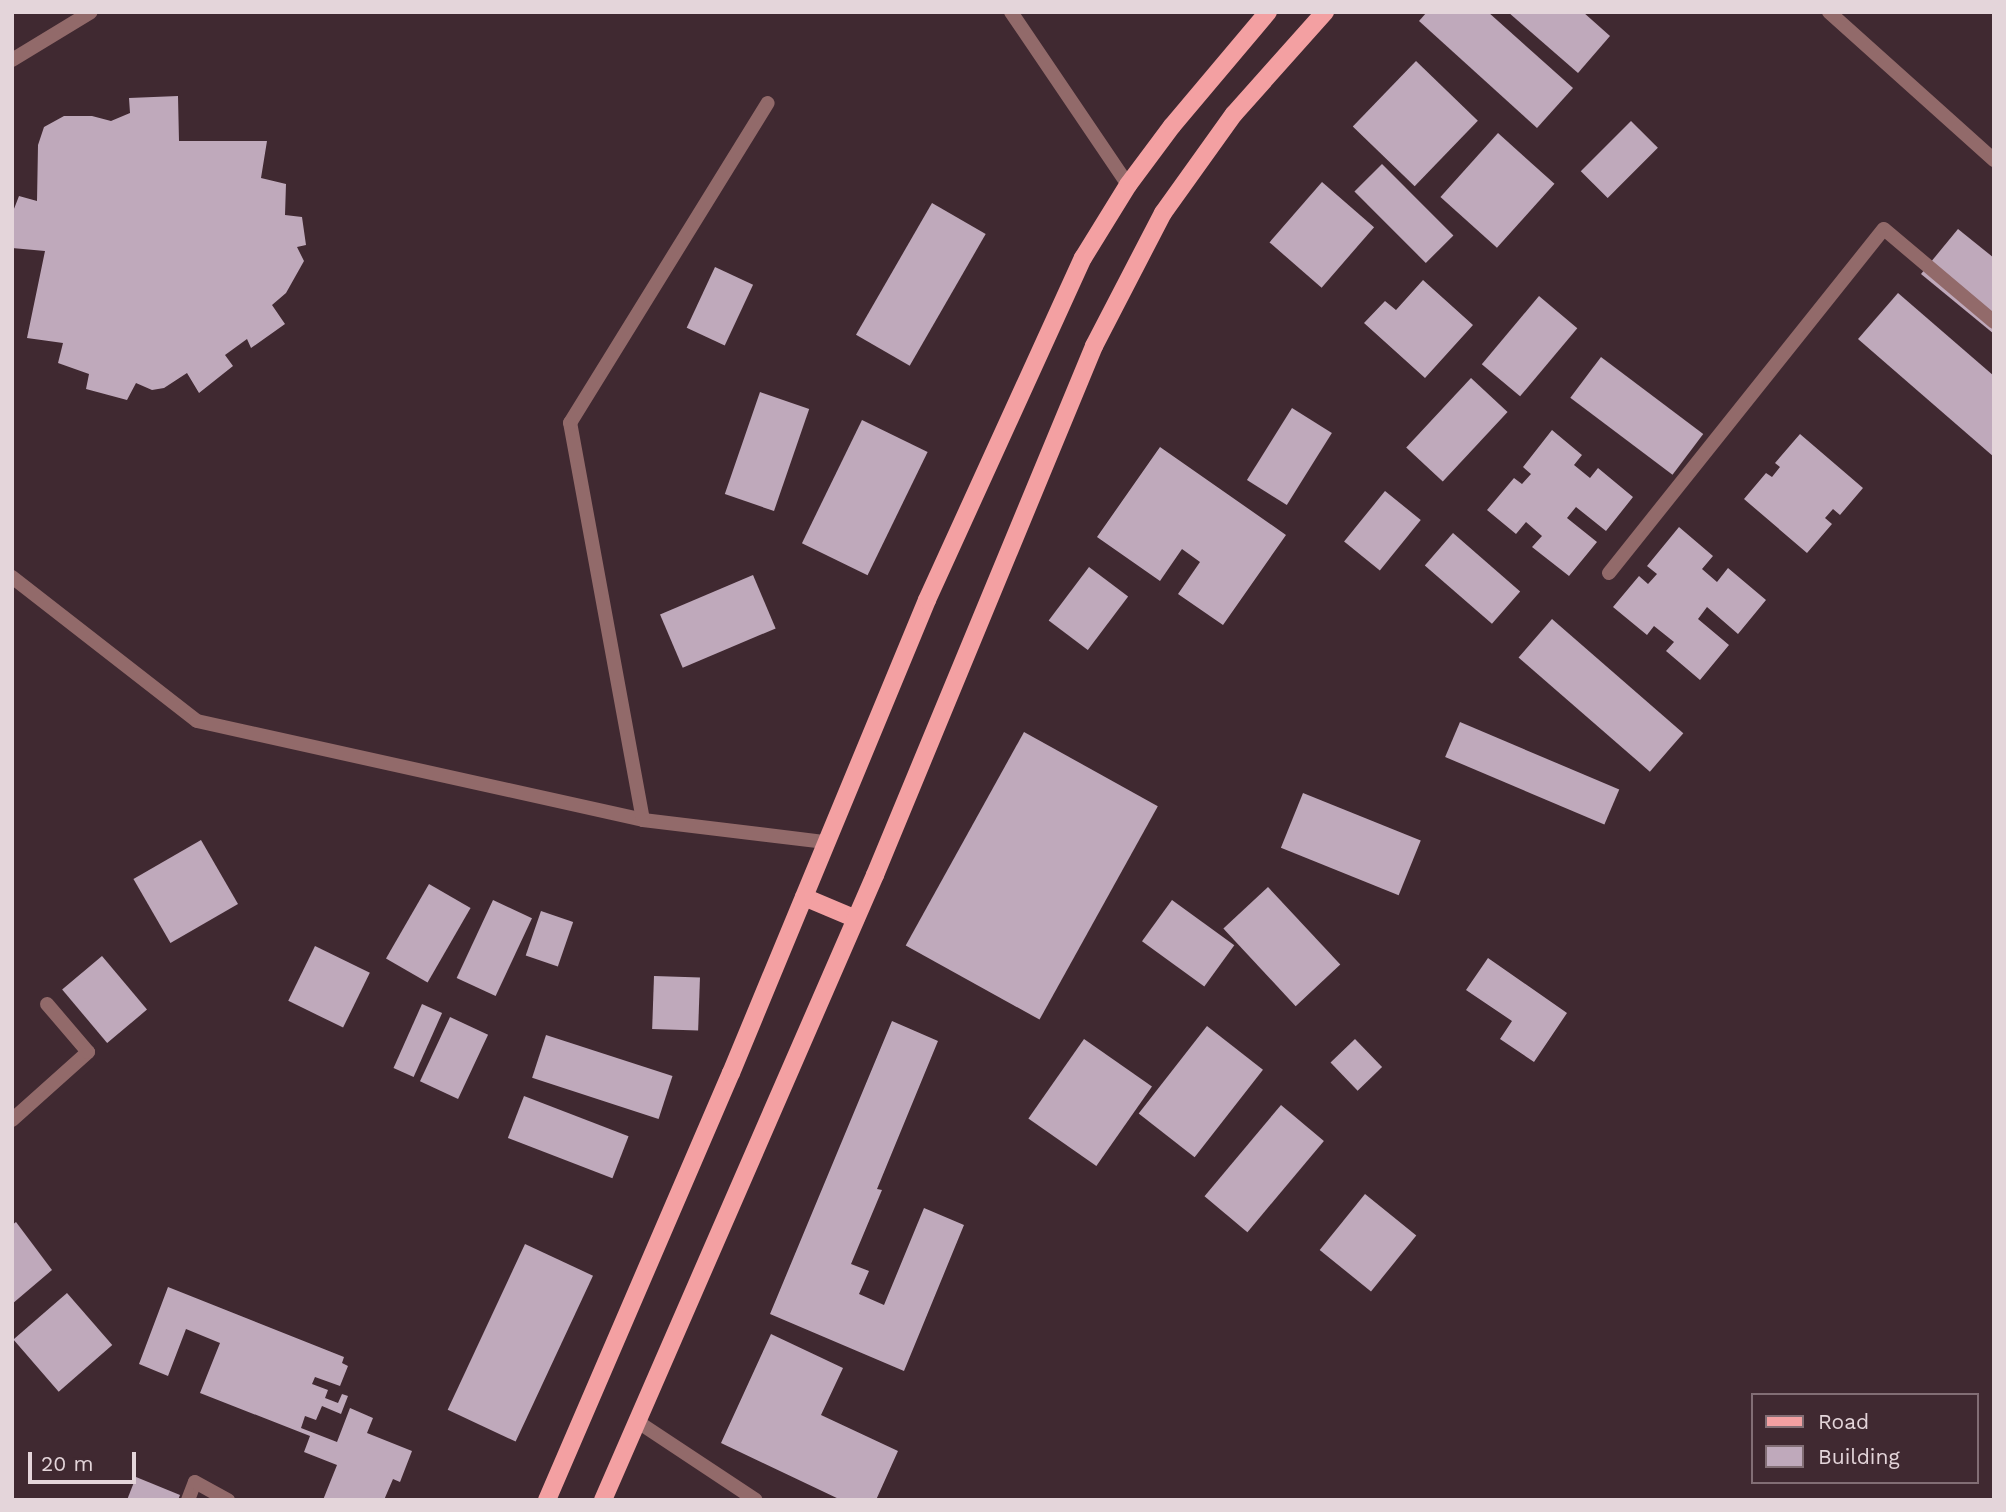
<!DOCTYPE html>
<html>
<head>
<meta charset="utf-8">
<style>
  body { margin:0 }
  #map { position:relative; width:2006px; height:1512px; overflow:hidden; background:#402931; font-family:"Work Sans",sans-serif }
  div>[style] { position:absolute }
  [style*='--x'] { left:calc(var(--x)*1px); top:calc(var(--y)*1px); width:calc(var(--w)*1px); rotate:calc(var(--a)*1deg) }
  .building>* { inset:0; background:#bfa9bb; transform-origin:0 0 }
  .street>* { height:14px; margin:-7px; padding:0 7px; transform-origin:7px; border-radius:7px; background:#926a6a }
  .primary>* { height:18px; margin:-9px; padding:0 9px; transform-origin:9px; border-radius:9px; background:#f3a0a2 }
  span { translate:-50% -50%; white-space:nowrap; text-align:center; line-height:1.15; -webkit-text-stroke:7px #402931; paint-order:stroke }
  .frame { position:absolute; inset:0; border:14px solid #e4d5da; pointer-events:none }
  .legend { position:absolute; left:1751px; top:1393px; width:228px; height:91px; box-sizing:border-box; background:#402931; border:2px solid #826e75; margin:0; padding:9px 12px; list-style:none; font-size:21px; color:#e4d5da }
  .legend li { display:flex; align-items:center; gap:14px; height:35px }
  .legend b { width:35px; border:2px solid #826e75 }
  .scale { position:absolute; left:28px; top:1452px; width:108px; height:32px; box-sizing:border-box; border:4px solid #e4d5da; border-top:0; padding-left:9px; font-size:21px; line-height:24px; white-space:nowrap; color:#e4d5da; -webkit-text-stroke:5px #402931; paint-order:stroke }
</style>
</head>
<body>
<div id="map">
  <div class="building">
    <i style="clip-path:polygon(1427px 12px,1488px 12px,1573px 88px,1537px 128px,1419px 21px)"></i>
    <i style="clip-path:polygon(1508px 12px,1583px 12px,1610px 36px,1578px 73px)"></i>
    <i style="left:1416px;top:61px;width:86px;height:91px;rotate:44deg"></i>
    <i style="clip-path:polygon(178px 96px,179px 141px,267px 141px,261px 178px,286px 184px,285px 215px,302px 217px,306px 245px,297px 247px,304px 261px,286px 293px,272px 305px,285px 324px,251px 348px,247px 339px,225px 355px,233px 366px,199px 393px,187px 373px,164px 388px,152px 390px,136px 383px,127px 400px,86px 389px,89px 374px,58px 363px,63px 343px,27px 338px,45px 251px,12px 248px,12px 214px,19px 196px,37px 201px,38px 145px,44px 127px,64px 116px,92px 116px,111px 121px,130px 113px,129px 98px)"></i>
    <i style="left:1631px;top:121px;width:38px;height:71px;rotate:45deg"></i>
    <i style="left:1498px;top:133px;width:76px;height:86px;rotate:42deg"></i>
    <i style="left:1382px;top:164px;width:101px;height:39px;rotate:45deg"></i>
    <i style="left:1322px;top:182px;width:69px;height:80px;rotate:41deg"></i>
    <i style="left:932px;top:203px;width:62px;height:152px;rotate:30deg"></i>
    <i style="clip-path:polygon(1958px 229px,1994px 258px,1994px 334px,1921px 274px)"></i>
    <i style="left:715px;top:267px;width:42px;height:67px;rotate:25deg"></i>
    <i style="clip-path:polygon(1423px 280px,1473px 325px,1425px 378px,1364px 323px,1385px 301px,1396px 310px)"></i>
    <i style="clip-path:polygon(1898px 293px,1994px 376px,1994px 457px,1858px 339px)"></i>
    <i style="left:1539px;top:296px;width:50px;height:89px;rotate:40deg"></i>
    <i style="left:1601px;top:357px;width:128px;height:51px;rotate:37deg"></i>
    <i style="left:1471px;top:378px;width:50px;height:95px;rotate:43deg"></i>
    <i style="left:760px;top:392px;width:52px;height:108px;rotate:19deg"></i>
    <i style="left:1292px;top:408px;width:47px;height:85px;rotate:32deg"></i>
    <i style="left:862px;top:420px;width:73px;height:137px;rotate:26deg"></i>
    <i style="clip-path:polygon(1552px 430px,1582px 455px,1574px 465px,1590px 478px,1598px 468px,1633px 497px,1606px 531px,1576px 507px,1567px 518px,1597px 542px,1569px 576px,1532px 547px,1542px 536px,1526px 522px,1516px 534px,1487px 510px,1514px 478px,1522px 484px,1531px 474px,1523px 467px)"></i>
    <i style="clip-path:polygon(1800px 434px,1863px 488px,1840px 515px,1833px 509px,1825px 518px,1832px 524px,1807px 553px,1744px 499px,1766px 473px,1772px 477px,1780px 467px,1775px 463px)"></i>
    <i style="clip-path:polygon(1160px 447px,1286px 535px,1223px 625px,1178px 594px,1200px 562px,1182px 549px,1160px 581px,1097px 537px)"></i>
    <i style="left:1385px;top:491px;width:46px;height:65px;rotate:39deg"></i>
    <i style="clip-path:polygon(1679px 527px,1713px 556px,1702px 569px,1717px 582px,1728px 568px,1766px 600px,1738px 634px,1707px 607px,1698px 619px,1729px 645px,1700px 680px,1666px 651px,1674px 642px,1654px 626px,1647px 635px,1613px 607px,1639px 576px,1648px 584px,1657px 574px,1647px 566px)"></i>
    <i style="left:1453px;top:533px;width:89px;height:43px;rotate:41deg"></i>
    <i style="left:1089px;top:567px;width:49px;height:67px;rotate:37deg"></i>
    <i style="left:753px;top:575px;width:58px;height:101px;rotate:67deg"></i>
    <i style="left:1552px;top:619px;width:174px;height:51px;rotate:41deg"></i>
    <i style="left:1460px;top:722px;width:173px;height:38px;rotate:23deg"></i>
    <i style="left:1024px;top:732px;width:153px;height:244px;rotate:29deg"></i>
    <i style="left:1303px;top:793px;width:127px;height:59px;rotate:22deg"></i>
    <i style="left:201px;top:840px;width:74px;height:78px;rotate:60deg"></i>
    <i style="left:429px;top:884px;width:48px;height:86px;rotate:30deg"></i>
    <i style="left:1268px;top:887px;width:106px;height:61px;rotate:47deg"></i>
    <i style="left:493px;top:900px;width:43px;height:86px;rotate:25deg"></i>
    <i style="left:1172px;top:900px;width:77px;height:51px;rotate:36deg"></i>
    <i style="left:541px;top:911px;width:34px;height:47px;rotate:19deg"></i>
    <i style="left:315px;top:946px;width:61px;height:61px;rotate:26deg"></i>
    <i style="left:102px;top:956px;width:70px;height:52px;rotate:50deg"></i>
    <i style="clip-path:polygon(1488px 958px,1567px 1013px,1534px 1062px,1500px 1039px,1512px 1021px,1466px 990px)"></i>
    <i style="left:654px;top:976px;width:46px;height:53px;rotate:2deg"></i>
    <i style="left:422px;top:1004px;width:22px;height:70px;rotate:24deg"></i>
    <i style="left:450px;top:1017px;width:42px;height:71px;rotate:25deg"></i>
    <i style="clip-path:polygon(892px 1021px,938px 1041px,877px 1189px,882px 1190px,851px 1264px,869px 1271px,859px 1294px,884px 1305px,924px 1208px,964px 1225px,904px 1371px,770px 1314px)"></i>
    <i style="left:1207px;top:1026px;width:71px;height:111px;rotate:38deg"></i>
    <i style="left:546px;top:1035px;width:133px;height:45px;rotate:18deg"></i>
    <i style="left:1084px;top:1039px;width:83px;height:97px;rotate:35deg"></i>
    <i style="left:1355px;top:1039px;width:39px;height:34px;rotate:46deg"></i>
    <i style="left:524px;top:1096px;width:112px;height:45px;rotate:21deg"></i>
    <i style="left:1281px;top:1105px;width:56px;height:119px;rotate:40deg"></i>
    <i style="left:1365px;top:1194px;width:66px;height:72px;rotate:39deg"></i>
    <i style="clip-path:polygon(16px 1222px,52px 1270px,12px 1304px,12px 1225px)"></i>
    <i style="left:525px;top:1244px;width:75px;height:183px;rotate:25deg"></i>
    <i style="clip-path:polygon(168px 1287px,344px 1357px,342px 1363px,348px 1366px,340px 1386px,315px 1377px,312px 1384px,328px 1390px,325px 1398px,338px 1403px,342px 1394px,348px 1396px,341px 1414px,322px 1406px,316px 1420px,305px 1416px,301px 1428px,337px 1442px,350px 1408px,373px 1418px,367px 1433px,412px 1451px,400px 1482px,393px 1479px,384px 1500px,323px 1500px,337px 1465px,304px 1452px,310px 1436px,200px 1393px,220px 1343px,186px 1329px,168px 1376px,139px 1364px)"></i>
    <i style="left:67px;top:1293px;width:69px;height:71px;rotate:49deg"></i>
    <i style="clip-path:polygon(771px 1334px,843px 1368px,821px 1415px,898px 1451px,876px 1500px,841px 1500px,721px 1443px)"></i>
    <i style="clip-path:polygon(136px 1477px,180px 1495px,178px 1500px,127px 1500px)"></i>
  </div>
  <div class="street">
    <i style="--x:1011;--y:12;--w:209;--a:55.9"></i>
    <i style="--x:1829;--y:12;--w:222;--a:41.9"></i>
    <i style="--x:12;--y:60;--w:92;--a:-31.3"></i>
    <i style="--x:1609;--y:573;--w:440;--a:-51.4"></i>
    <i style="--x:1884;--y:229;--w:144;--a:40.2"></i>
    <i style="--x:12;--y:577;--w:234;--a:37.9"></i>
    <i style="--x:197;--y:721;--w:457;--a:12.5"></i>
    <i style="--x:643;--y:820;--w:184;--a:6.9"></i>
    <i style="--x:643;--y:820;--w:404;--a:-100.4"></i>
    <i style="--x:570;--y:423;--w:376;--a:-58.3"></i>
    <i style="--x:12;--y:1120;--w:102;--a:-41.8"></i>
    <i style="--x:88;--y:1052;--w:63;--a:-130.5"></i>
    <i style="--x:638;--y:1422;--w:141;--a:33.5"></i>
    <i style="--x:188;--y:1500;--w:19;--a:-69"></i>
    <i style="--x:195;--y:1482;--w:38;--a:29"></i>
  </div>
  <div class="primary">
    <i style="--x:804;--y:897;--w:56;--a:22.9"></i>
    <i style="--x:547;--y:1500;--w:465;--a:-66.7"></i>
    <i style="--x:731;--y:1073;--w:512;--a:-67.49"></i>
    <i style="--x:927;--y:600;--w:376;--a:-65.5"></i>
    <i style="--x:1083;--y:258;--w:86;--a:-58.3"></i>
    <i style="--x:1128;--y:185;--w:74;--a:-53.3"></i>
    <i style="--x:1172;--y:126;--w:149;--a:-49.9"></i>
    <i style="--x:603;--y:1500;--w:682;--a:-66.48"></i>
    <i style="--x:875;--y:875;--w:573;--a:-67.51"></i>
    <i style="--x:1094;--y:346;--w:150;--a:-62.6"></i>
    <i style="--x:1163;--y:213;--w:122;--a:-54.4"></i>
    <i style="--x:1234;--y:114;--w:137;--a:-48.3"></i>
  </div>
  <div class="frame"></div>
  <ul class="legend">
  <li><b style="height:9px;background:#f3a0a2"></b>Road</li>
  <li><b style="height:19px;background:#bfa9bb"></b>Building</li>
  </ul>
  <div class="scale">20 m</div>
</div>
</body>
</html>
